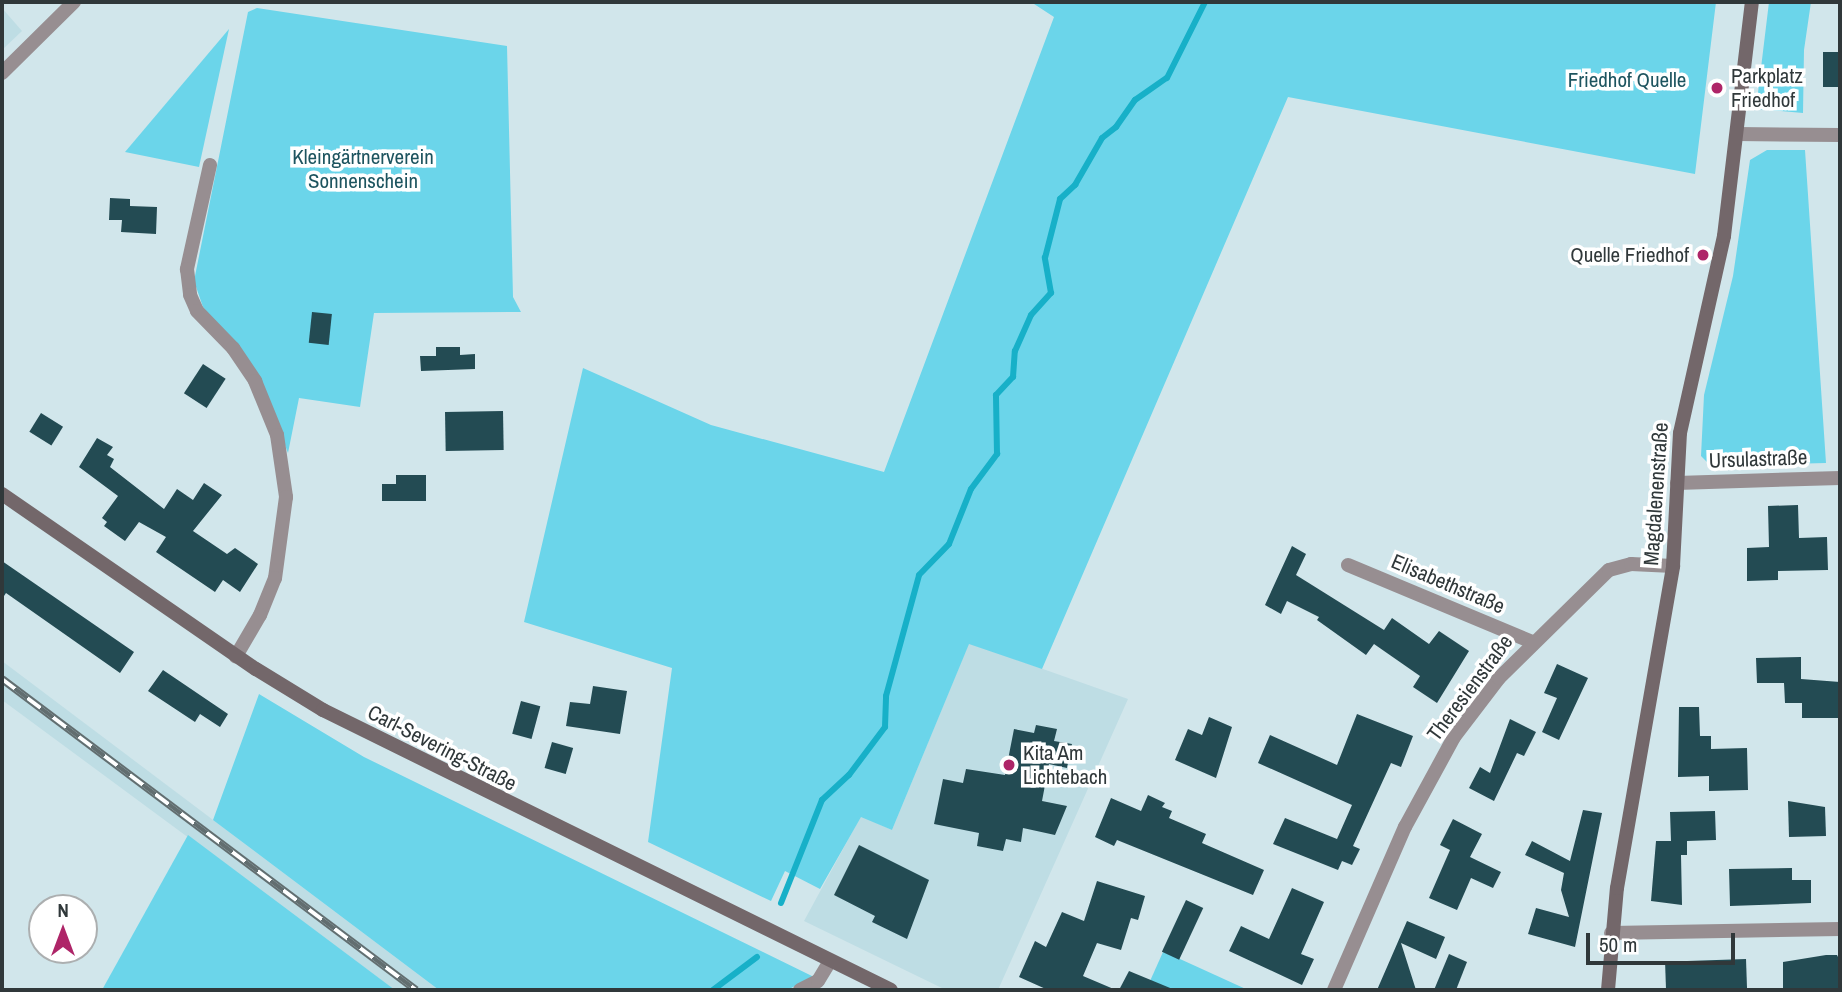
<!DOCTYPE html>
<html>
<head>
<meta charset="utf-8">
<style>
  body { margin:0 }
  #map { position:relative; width:1842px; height:992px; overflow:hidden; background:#d1e6eb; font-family:"Archivo Narrow",sans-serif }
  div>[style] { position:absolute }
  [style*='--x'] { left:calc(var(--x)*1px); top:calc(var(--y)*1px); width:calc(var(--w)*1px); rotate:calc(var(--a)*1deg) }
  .built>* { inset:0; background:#bedde4 }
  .green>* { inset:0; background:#6bd5ea }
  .stream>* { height:6px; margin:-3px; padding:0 3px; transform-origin:3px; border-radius:3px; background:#17b0c8 }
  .building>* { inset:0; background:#234b53; transform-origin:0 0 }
  .street>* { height:14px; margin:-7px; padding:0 7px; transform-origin:7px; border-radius:7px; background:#978e91 }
  .secondary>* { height:14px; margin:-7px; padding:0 7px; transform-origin:7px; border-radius:7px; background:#73676a }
  .rail>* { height:8px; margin-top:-4px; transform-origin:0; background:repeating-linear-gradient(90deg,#fff 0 16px,#626e70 0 32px); box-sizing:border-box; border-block:2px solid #626e70 }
  .dots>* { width:19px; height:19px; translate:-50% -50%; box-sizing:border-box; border:4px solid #fff; border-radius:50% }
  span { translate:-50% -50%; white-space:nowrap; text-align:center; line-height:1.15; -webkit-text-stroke:7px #fff; paint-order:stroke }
  .poi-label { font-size:21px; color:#30383a }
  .left { translate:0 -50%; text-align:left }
  .right { translate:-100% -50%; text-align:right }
  .park-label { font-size:21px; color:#1d545f }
  .street-label { font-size:21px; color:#30383a }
  .frame { position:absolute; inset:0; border:4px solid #30383a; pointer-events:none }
  .north { position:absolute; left:28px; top:894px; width:70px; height:70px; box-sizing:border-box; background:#fff; border:2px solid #acafb0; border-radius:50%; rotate:0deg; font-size:19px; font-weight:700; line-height:28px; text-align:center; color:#30383a }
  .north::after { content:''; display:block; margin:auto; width:24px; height:32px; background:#ae2568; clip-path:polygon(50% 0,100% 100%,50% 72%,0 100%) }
  .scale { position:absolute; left:1586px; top:933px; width:149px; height:32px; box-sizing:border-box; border:4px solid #30383a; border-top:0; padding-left:9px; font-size:21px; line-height:24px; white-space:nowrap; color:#30383a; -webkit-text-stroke:5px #fff; paint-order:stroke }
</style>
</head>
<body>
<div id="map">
  <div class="built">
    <i style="clip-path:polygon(2px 8px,22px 31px,2px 50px)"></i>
    <i style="clip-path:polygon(969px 643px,1128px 699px,998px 990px,946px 990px,804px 921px,861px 816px,892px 830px)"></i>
    <i style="clip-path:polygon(2px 661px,439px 990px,395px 990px,2px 700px)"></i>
  </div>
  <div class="green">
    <i style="clip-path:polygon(1031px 2px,1716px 2px,1695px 174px,1288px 97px,1042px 669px,969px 644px,892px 830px,861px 817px,820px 889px,785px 871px,771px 901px,648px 842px,672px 668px,524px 622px,583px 368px,711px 425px,884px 472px,1054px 17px)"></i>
    <i style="clip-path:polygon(1769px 2px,1811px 2px,1804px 50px,1803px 113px,1756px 109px)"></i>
    <i style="clip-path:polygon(257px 8px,507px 46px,513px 297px,521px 312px,374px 313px,360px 407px,299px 398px,288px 453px,260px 379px,203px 307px,194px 281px,248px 12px)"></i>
    <i style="clip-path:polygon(229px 29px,199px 167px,125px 152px)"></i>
    <i style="clip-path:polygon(1767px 150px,1805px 150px,1826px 463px,1711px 466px,1701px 456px,1704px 395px,1733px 276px,1750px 160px)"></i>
    <i style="clip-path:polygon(259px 694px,364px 757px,814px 977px,787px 990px,439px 990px,213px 820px)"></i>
    <i style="clip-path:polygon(188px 835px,395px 990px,102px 990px)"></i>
    <i style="clip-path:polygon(1163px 952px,1180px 959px,1248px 990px,1146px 990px)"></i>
  </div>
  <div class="stream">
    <i style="--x:781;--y:903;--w:111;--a:-68.3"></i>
    <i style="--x:822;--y:800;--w:37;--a:-43"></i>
    <i style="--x:849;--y:775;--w:60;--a:-53.1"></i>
    <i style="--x:885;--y:727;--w:31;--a:-88"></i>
    <i style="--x:886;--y:696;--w:125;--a:-74.7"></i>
    <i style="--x:919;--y:575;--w:43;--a:-45.9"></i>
    <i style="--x:949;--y:544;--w:59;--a:-68.2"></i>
    <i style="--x:971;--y:489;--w:44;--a:-53.4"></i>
    <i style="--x:997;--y:454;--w:59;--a:-91"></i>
    <i style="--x:996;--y:395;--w:25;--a:-47"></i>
    <i style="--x:1013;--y:377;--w:26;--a:-86"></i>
    <i style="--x:1015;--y:351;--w:39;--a:-66"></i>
    <i style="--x:1031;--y:315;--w:30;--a:-48"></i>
    <i style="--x:1051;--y:293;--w:36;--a:-100"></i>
    <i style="--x:1045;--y:258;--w:61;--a:-75.7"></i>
    <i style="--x:1060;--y:199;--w:21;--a:-43"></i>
    <i style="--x:1075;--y:185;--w:54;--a:-60.1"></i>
    <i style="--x:1102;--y:138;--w:18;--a:-38"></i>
    <i style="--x:1116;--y:127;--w:33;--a:-55"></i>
    <i style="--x:1135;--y:100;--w:39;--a:-35"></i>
    <i style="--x:1167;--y:78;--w:85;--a:-63.4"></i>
    <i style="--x:713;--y:990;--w:55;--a:-36.9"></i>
  </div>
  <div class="building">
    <i style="left:1823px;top:52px;width:17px;height:35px"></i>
    <i style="clip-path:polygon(110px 198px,130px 199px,130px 206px,157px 207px,156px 234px,121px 232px,122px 220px,109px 220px)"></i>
    <i style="left:312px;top:312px;width:20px;height:31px;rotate:6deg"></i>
    <i style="clip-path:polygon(436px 347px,460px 347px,460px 355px,475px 354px,475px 369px,421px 371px,420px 356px,436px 356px)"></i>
    <i style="left:203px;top:364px;width:27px;height:35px;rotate:33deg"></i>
    <i style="left:503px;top:411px;width:39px;height:58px;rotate:89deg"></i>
    <i style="left:41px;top:413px;width:26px;height:22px;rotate:32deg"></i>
    <i style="clip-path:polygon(97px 438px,113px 447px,107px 455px,114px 459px,110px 467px,164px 509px,177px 489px,193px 500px,204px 483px,222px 495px,193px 531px,227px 554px,235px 548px,258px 564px,240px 592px,223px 580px,215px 592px,156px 552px,166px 537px,139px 522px,125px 541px,104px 526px,107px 522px,102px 518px,118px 496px,79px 467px)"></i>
    <i style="clip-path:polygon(396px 475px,426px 475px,426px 501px,382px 501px,382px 484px,396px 484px)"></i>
    <i style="clip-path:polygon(1798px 505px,1799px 538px,1827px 537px,1828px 570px,1778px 571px,1778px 580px,1747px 581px,1747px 548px,1769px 547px,1768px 506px)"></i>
    <i style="clip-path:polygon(1292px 546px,1306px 554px,1296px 575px,1384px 630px,1392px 618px,1429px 644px,1439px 631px,1469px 651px,1437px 703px,1413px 687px,1420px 676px,1374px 644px,1366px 655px,1317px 620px,1319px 617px,1287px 601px,1281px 614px,1265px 605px)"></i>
    <i style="clip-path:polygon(2px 561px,134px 652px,120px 673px,6px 593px,2px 599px)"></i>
    <i style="clip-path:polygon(1801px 657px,1801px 679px,1840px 682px,1840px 718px,1802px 718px,1802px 703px,1785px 703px,1784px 683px,1757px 683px,1756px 658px)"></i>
    <i style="clip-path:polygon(1557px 664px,1588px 678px,1559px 740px,1542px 732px,1557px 698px,1544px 693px)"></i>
    <i style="clip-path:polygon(163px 670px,228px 714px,220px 727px,200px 714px,195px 722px,148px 691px)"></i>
    <i style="clip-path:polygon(593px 686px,627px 691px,620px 734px,566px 726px,570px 702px,590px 704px)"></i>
    <i style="left:521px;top:701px;width:20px;height:34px;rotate:15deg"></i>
    <i style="clip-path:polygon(1679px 707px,1699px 707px,1700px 736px,1711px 736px,1711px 749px,1747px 748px,1748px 790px,1709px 791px,1709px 776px,1678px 777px)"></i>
    <i style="clip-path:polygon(1357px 714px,1413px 736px,1401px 767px,1391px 763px,1353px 846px,1360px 849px,1352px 865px,1342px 861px,1338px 870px,1273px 844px,1285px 818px,1337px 839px,1352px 805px,1258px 763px,1270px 735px,1337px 765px)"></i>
    <i style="clip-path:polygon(1209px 717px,1232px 727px,1216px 778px,1175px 760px,1188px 729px,1202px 735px)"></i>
    <i style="clip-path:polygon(1510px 719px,1536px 732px,1524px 756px,1517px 753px,1494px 801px,1469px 788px,1480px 767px,1490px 773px)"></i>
    <i style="clip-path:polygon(1036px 725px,1057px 729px,1054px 741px,1072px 744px,1067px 768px,1049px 764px,1042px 801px,1067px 806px,1055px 835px,1023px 828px,1021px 842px,1006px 839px,1003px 851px,977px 846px,979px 833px,934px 824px,943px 779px,963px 783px,966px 769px,1005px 775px,1014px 729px,1034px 733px)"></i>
    <i style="left:552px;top:742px;width:22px;height:27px;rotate:16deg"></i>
    <i style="clip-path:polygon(1148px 795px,1165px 803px,1162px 807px,1172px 811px,1169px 818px,1206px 834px,1202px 843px,1264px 870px,1253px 895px,1117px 840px,1114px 846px,1095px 837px,1111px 798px,1141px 811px)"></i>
    <i style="clip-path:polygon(1788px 801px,1825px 807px,1826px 836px,1789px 837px)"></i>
    <i style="clip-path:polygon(1583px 810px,1602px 813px,1575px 947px,1528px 934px,1536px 908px,1569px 917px,1561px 890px,1564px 873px,1525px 855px,1532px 841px,1570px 861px)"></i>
    <i style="clip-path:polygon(1715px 811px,1716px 840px,1687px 841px,1687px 855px,1681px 855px,1682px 905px,1651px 901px,1656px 841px,1671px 841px,1670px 812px)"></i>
    <i style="clip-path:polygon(1453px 819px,1482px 834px,1470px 857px,1501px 872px,1493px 888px,1471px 878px,1457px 910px,1429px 898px,1450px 850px,1440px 845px)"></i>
    <i style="clip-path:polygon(859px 845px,929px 880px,907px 939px,872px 922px,875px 916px,834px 895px)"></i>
    <i style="clip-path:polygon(1792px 868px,1792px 880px,1811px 880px,1811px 903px,1730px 906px,1729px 869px)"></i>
    <i style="clip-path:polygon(1097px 881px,1145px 896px,1138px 920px,1131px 918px,1121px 950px,1097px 943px,1083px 976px,1116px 990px,1048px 990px,1019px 977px,1035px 941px,1046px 947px,1062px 912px,1084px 921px)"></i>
    <i style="clip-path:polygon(1292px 888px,1324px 902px,1301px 954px,1314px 959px,1302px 985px,1229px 951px,1241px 926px,1269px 939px)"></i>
    <i style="left:1186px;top:900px;width:19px;height:57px;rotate:25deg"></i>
    <i style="clip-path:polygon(1407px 921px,1445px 937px,1436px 959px,1401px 943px,1416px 990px,1377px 990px)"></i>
    <i style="clip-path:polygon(1449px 954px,1467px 962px,1456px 990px,1434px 990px)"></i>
    <i style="clip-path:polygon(1826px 955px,1837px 955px,1840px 961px,1840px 990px,1783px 990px,1783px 962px)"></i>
    <i style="left:1746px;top:959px;width:31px;height:81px;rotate:88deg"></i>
    <i style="clip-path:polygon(1129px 971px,1175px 990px,1119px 990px)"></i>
  </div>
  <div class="street">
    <i style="--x:2;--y:73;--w:101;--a:-44.6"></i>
    <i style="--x:1737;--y:134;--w:103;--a:0.6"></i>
    <i style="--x:210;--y:165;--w:107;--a:102.5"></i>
    <i style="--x:187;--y:269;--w:26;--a:83"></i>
    <i style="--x:190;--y:295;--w:17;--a:66"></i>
    <i style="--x:197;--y:311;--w:52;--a:45.8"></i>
    <i style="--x:233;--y:348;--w:40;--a:56"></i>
    <i style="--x:255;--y:381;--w:58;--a:67.8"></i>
    <i style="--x:277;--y:435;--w:63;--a:81.7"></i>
    <i style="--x:286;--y:497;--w:82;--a:97.7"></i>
    <i style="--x:275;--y:578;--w:40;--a:112"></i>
    <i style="--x:260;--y:615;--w:48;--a:120.3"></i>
    <i style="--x:1677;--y:483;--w:163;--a:-1.8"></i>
    <i style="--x:1348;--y:565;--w:199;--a:22.7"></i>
    <i style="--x:1611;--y:933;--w:229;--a:-1"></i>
    <i style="--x:800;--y:990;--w:20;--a:-27"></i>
    <i style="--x:818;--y:981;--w:23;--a:-59"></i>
    <i style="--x:1334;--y:990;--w:178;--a:-66.5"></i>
    <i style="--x:1405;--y:827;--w:102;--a:-61.4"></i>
    <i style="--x:1454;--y:737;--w:74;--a:-52.7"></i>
    <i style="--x:1499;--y:678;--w:154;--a:-44.5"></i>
    <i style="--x:1609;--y:570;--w:23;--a:-15"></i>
    <i style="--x:1631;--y:564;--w:42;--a:2.7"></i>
  </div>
  <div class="secondary">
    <i style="--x:2;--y:494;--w:308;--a:34.6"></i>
    <i style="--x:256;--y:669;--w:79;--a:31.5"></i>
    <i style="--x:323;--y:710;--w:633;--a:26.24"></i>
    <i style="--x:1608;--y:990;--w:102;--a:-85"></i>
    <i style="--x:1617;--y:888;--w:327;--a:-80.1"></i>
    <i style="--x:1673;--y:566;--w:133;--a:-87"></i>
    <i style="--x:1680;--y:433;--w:202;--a:-77.4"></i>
    <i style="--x:1724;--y:236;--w:236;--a:-83.2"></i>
  </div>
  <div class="rail">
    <i style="--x:2;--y:679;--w:518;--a:36.91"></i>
  </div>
  <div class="dots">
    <i style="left:1717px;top:88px;background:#ae2568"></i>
    <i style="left:1703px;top:255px;background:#ae2568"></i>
    <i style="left:1009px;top:765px;background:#ae2568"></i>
  </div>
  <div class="poi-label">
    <span class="left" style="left:1731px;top:88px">Parkplatz<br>Friedhof</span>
    <span class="right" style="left:1689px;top:255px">Quelle Friedhof</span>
    <span class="left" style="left:1023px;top:765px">Kita Am<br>Lichtebach</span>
  </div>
  <div class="park-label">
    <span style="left:1627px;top:80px">Friedhof Quelle</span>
    <span style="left:363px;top:169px">Kleingärtnerverein<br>Sonnenschein</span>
  </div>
  <div class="street-label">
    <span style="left:1758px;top:459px;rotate:-2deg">Ursulastraße</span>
    <span style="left:1656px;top:494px;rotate:-86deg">Magdalenenstraße</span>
    <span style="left:1448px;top:584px;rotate:23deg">Elisabethstraße</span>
    <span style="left:1470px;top:688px;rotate:-53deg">Theresienstraße</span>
    <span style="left:442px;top:748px;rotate:27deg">Carl-Severing-Straße</span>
  </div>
  <div class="frame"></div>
  <div class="north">N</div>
  <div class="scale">50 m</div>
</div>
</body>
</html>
